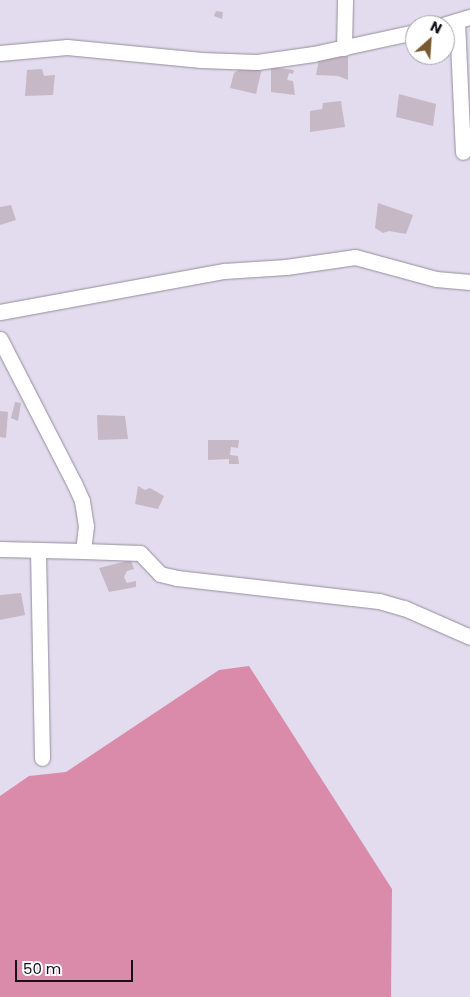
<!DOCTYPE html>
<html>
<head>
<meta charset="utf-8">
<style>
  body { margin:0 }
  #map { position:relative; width:470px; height:997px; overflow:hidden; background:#e3dcee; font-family:Poppins,sans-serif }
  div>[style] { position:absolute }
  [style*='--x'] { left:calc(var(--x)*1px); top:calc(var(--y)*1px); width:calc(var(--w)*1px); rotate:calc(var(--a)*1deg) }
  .forest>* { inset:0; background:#db8baa }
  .building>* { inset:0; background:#c7b8c6 }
  .roads { filter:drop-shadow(0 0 1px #938d9d) drop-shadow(0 0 1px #938d9d) }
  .street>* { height:15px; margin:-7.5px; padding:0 7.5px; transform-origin:7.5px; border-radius:7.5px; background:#fff }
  span { translate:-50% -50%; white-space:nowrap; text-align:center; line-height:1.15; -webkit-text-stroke:5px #fff; paint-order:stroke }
  .north { position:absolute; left:405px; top:15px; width:50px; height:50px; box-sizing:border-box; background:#fff; border:1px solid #a1a0a3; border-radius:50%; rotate:26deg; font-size:14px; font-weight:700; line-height:20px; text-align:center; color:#141218 }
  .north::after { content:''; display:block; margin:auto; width:18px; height:22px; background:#79592e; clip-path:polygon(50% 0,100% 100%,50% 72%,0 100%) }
  .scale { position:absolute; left:15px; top:960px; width:118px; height:22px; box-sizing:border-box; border:2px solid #141218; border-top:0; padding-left:6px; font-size:15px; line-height:18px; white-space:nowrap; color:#141218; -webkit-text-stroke:4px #fff; paint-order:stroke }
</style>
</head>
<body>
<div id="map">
  <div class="forest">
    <i style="clip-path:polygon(249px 666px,392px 889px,391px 997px,0 997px,0 796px,29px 776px,66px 772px,219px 670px)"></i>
  </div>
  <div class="building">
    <i style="clip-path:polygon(216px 11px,223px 12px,222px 19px,214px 16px)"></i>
    <i style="clip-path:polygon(348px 56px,348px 80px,338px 76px,316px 75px,319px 59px)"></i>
    <i style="clip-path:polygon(244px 67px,262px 68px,256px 94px,230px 88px,234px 73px)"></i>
    <i style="clip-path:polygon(271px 67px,294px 70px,293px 74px,289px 73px,287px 80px,293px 81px,295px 95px,271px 92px)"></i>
    <i style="clip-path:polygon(42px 69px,44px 76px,55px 75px,53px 95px,25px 96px,27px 70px)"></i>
    <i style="clip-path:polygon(399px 94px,436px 104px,433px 126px,396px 117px)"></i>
    <i style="clip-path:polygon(341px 101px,345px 127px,310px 132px,310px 111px,322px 109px,323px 103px)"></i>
    <i style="clip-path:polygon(378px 203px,413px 215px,406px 234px,389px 231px,383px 233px,375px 228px)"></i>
    <i style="clip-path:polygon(11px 205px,16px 220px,0 225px,0 207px)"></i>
    <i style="clip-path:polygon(15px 402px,21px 403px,18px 421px,11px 418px)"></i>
    <i style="clip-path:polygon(0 411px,8px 412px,6px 438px,0 437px)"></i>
    <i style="clip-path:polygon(97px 415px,125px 416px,128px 439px,98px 440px)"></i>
    <i style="clip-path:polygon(208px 440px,239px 440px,238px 448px,231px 447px,230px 455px,238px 456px,239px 464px,229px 464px,229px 459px,208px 460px)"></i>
    <i style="clip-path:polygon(138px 486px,145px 490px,150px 488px,164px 496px,158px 509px,135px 504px)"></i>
    <i style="clip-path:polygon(131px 560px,134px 569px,127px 571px,124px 577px,127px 583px,136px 581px,136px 587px,109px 592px,99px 568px)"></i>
    <i style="clip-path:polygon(21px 593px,25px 615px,0 620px,0 595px)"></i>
  </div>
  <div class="roads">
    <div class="street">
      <i style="--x:457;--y:21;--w:131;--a:87.4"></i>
      <i style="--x:443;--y:25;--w:28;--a:-17"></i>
      <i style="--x:344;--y:48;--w:48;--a:-88.8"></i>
      <i style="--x:0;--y:53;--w:67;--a:-5.1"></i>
      <i style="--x:67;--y:47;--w:135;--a:5.5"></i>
      <i style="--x:201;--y:60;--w:56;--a:2"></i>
      <i style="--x:257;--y:62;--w:57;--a:-8.1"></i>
      <i style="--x:313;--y:54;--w:104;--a:-12.2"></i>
      <i style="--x:0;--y:312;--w:228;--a:-10.4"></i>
      <i style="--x:224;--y:271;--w:62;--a:-3.7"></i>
      <i style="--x:286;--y:267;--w:70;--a:-8.2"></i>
      <i style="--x:355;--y:257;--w:84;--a:15.2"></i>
      <i style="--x:436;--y:279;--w:34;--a:5"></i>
      <i style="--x:0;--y:339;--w:164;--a:62.8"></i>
      <i style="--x:75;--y:485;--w:17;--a:66"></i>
      <i style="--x:82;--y:501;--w:25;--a:81"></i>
      <i style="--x:86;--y:526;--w:25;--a:97"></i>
      <i style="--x:83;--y:551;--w:83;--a:-178.6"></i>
      <i style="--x:38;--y:550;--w:208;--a:88.9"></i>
      <i style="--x:83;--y:551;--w:57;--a:2"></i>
      <i style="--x:140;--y:553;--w:29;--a:46"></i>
      <i style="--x:160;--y:574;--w:17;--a:13"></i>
      <i style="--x:177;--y:578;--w:203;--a:6.5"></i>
      <i style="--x:379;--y:601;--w:26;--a:16"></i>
      <i style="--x:404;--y:608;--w:72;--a:23.7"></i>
    </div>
  </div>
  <div class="north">N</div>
  <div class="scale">50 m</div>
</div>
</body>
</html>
